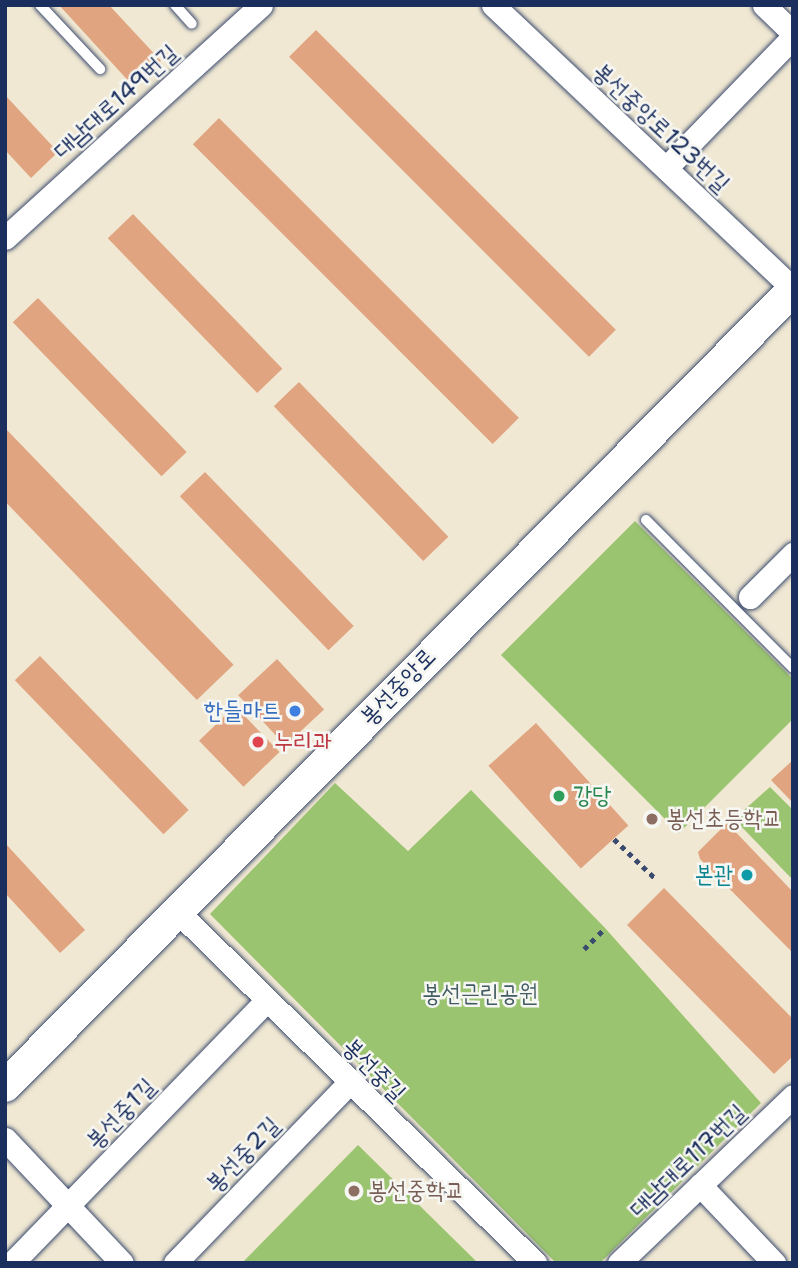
<!DOCTYPE html>
<html>
<head>
<meta charset="utf-8">
<style>
  body { margin:0 }
  #map { position:relative; width:798px; height:1268px; overflow:hidden; background:#f0e8d2; font-family:"Shantell Sans","Poor Story",sans-serif }
  div>[style] { position:absolute }
  [style*='--x'] { left:calc(var(--x)*1px); top:calc(var(--y)*1px); width:calc(var(--w)*1px); rotate:calc(var(--a)*1deg) }
  .green>* { inset:0; background:#9bc470 }
  .building>* { inset:0; background:#e1a480; transform-origin:0 0 }
  .path>* { height:4.5px; margin-top:-2.25px; transform-origin:0; background:repeating-linear-gradient(90deg,#3b4b6f 0 5px,transparent 0 10px) }
  .roads { filter:drop-shadow(0 0 2px #3b4b6f) drop-shadow(0 0 2px #3b4b6f) }
  .lane>* { height:10px; margin:-5px; padding:0 5px; transform-origin:5px; border-radius:5px; background:#fff }
  .street>* { height:23px; margin:-11.5px; padding:0 11.5px; transform-origin:11.5px; border-radius:11.5px; background:#fff }
  .secondary>* { height:32px; margin:-16px; padding:0 16px; transform-origin:16px; border-radius:16px; background:#fff }
  .dots>* { width:19px; height:19px; translate:-50% -50%; box-sizing:border-box; border:4px solid #f6f6f2; border-radius:50% }
  span { translate:-50% -50%; white-space:nowrap; text-align:center; line-height:1.15; -webkit-text-stroke:5px #f6f6f2; paint-order:stroke }
  .street-label { font-size:24px; color:#1b2f5e }
  .shop-label { font-size:24px; color:#366cbe }
  .right { translate:-100% -50%; text-align:right }
  .health-label { font-size:24px; color:#be3a42 }
  .left { translate:0 -50%; text-align:left }
  .leisure-label { font-size:24px; color:#27864d }
  .education-label { font-size:24px; color:#785e54 }
  .culture-label { font-size:24px; color:#0d838f }
  .park-label { font-size:24px; color:#415c63 }
  .frame { position:absolute; inset:0; border:7px solid #1b2f5e; pointer-events:none }
</style>
</head>
<body>
<div id="map">
  <div class="green">
    <i style="clip-path:polygon(635px 521px,793px 679px,793px 719px,679px 833px,501px 655px)"></i>
    <i style="clip-path:polygon(335px 783px,408px 851px,471px 790px,605px 928px,761px 1103px,600px 1263px,556px 1263px,210px 914px)"></i>
    <i style="clip-path:polygon(770px 787px,793px 810px,793px 880px,734px 819px)"></i>
    <i style="clip-path:polygon(358px 1145px,478px 1263px,242px 1263px)"></i>
  </div>
  <div class="building">
    <i style="clip-path:polygon(59px 5px,109px 5px,161px 61px,133px 86px)"></i>
    <i style="left:316px;top:30px;width:424px;height:38px;rotate:45deg"></i>
    <i style="clip-path:polygon(5px 95px,58px 152px,31px 178px,5px 150px)"></i>
    <i style="left:219px;top:118px;width:424px;height:37px;rotate:45deg"></i>
    <i style="left:133px;top:214px;width:215px;height:35px;rotate:46deg"></i>
    <i style="left:38px;top:298px;width:214px;height:35px;rotate:46deg"></i>
    <i style="left:299px;top:382px;width:215px;height:35px;rotate:46deg"></i>
    <i style="left:5px;top:428px;width:329px;height:51px;rotate:46deg"></i>
    <i style="left:205px;top:472px;width:214px;height:35px;rotate:46deg"></i>
    <i style="left:40px;top:656px;width:214px;height:35px;rotate:46deg"></i>
    <i style="left:277px;top:659px;width:69px;height:53px;rotate:47deg"></i>
    <i style="left:235px;top:706px;width:64px;height:50px;rotate:46deg"></i>
    <i style="left:536px;top:723px;width:138px;height:64px;rotate:48deg"></i>
    <i style="clip-path:polygon(793px 760px,793px 803px,771px 780px)"></i>
    <i style="clip-path:polygon(727px 823px,793px 892px,793px 953px,700px 859px,698px 852px)"></i>
    <i style="clip-path:polygon(5px 843px,85px 930px,60px 953px,5px 893px)"></i>
    <i style="clip-path:polygon(664px 888px,793px 1019px,793px 1056px,774px 1074px,627px 925px)"></i>
  </div>
  <div class="path">
    <i style="--x:614;--y:839;--w:57;--a:43.6"></i>
    <i style="--x:584;--y:949;--w:30;--a:-45"></i>
  </div>
  <div class="roads">
    <div class="lane">
      <i style="--x:40;--y:5;--w:88;--a:46.8"></i>
      <i style="--x:175;--y:5;--w:25;--a:48"></i>
      <i style="--x:646;--y:520;--w:209;--a:45.2"></i>
    </div>
    <div class="street">
      <i style="--x:493;--y:5;--w:413;--a:43.4"></i>
      <i style="--x:764;--y:5;--w:40;--a:44"></i>
      <i style="--x:666;--y:168;--w:182;--a:-45.9"></i>
      <i style="--x:5;--y:238;--w:346;--a:-42.3"></i>
      <i style="--x:750;--y:597;--w:61;--a:-45"></i>
      <i style="--x:178;--y:912;--w:501;--a:44.51"></i>
      <i style="--x:5;--y:1139;--w:170;--a:46.7"></i>
      <i style="--x:700;--y:1185;--w:108;--a:46.5"></i>
      <i style="--x:12;--y:1263;--w:366;--a:-45.9"></i>
      <i style="--x:175;--y:1263;--w:250;--a:-46"></i>
      <i style="--x:619;--y:1263;--w:241;--a:-43.8"></i>
    </div>
    <div class="secondary">
      <i style="--x:5;--y:1086;--w:1120;--a:-45.29"></i>
    </div>
  </div>
  <div class="dots">
    <i style="left:295px;top:711px;background:#3f7fe0"></i>
    <i style="left:258px;top:742px;background:#e0444e"></i>
    <i style="left:559px;top:796px;background:#2e9e5b"></i>
    <i style="left:652px;top:819px;background:#8d6e63"></i>
    <i style="left:747px;top:875px;background:#0f9aa8"></i>
    <i style="left:354px;top:1191px;background:#8d6e63"></i>
  </div>
  <div class="street-label">
    <span style="left:116px;top:102px;rotate:-42deg">대남대로149번길</span>
    <span style="left:661px;top:128px;rotate:43deg">봉선중앙로123번길</span>
    <span style="left:398px;top:687px;rotate:-46deg">봉선중앙로</span>
    <span style="left:374px;top:1070px;rotate:45deg">봉선중길</span>
    <span style="left:121px;top:1114px;rotate:-46deg">봉선중1길</span>
    <span style="left:243px;top:1155px;rotate:-46deg">봉선중2길</span>
    <span style="left:688px;top:1161px;rotate:-44deg">대남대로117번길</span>
  </div>
  <div class="shop-label">
    <span class="right" style="left:281px;top:711px">한들마트</span>
  </div>
  <div class="health-label">
    <span class="left" style="left:274px;top:742px">누리과</span>
  </div>
  <div class="leisure-label">
    <span class="left" style="left:573px;top:796px">강당</span>
  </div>
  <div class="education-label">
    <span class="left" style="left:666px;top:819px">봉선초등학교</span>
    <span class="left" style="left:368px;top:1191px">봉선중학교</span>
  </div>
  <div class="culture-label">
    <span class="right" style="left:733px;top:875px">본관</span>
  </div>
  <div class="park-label">
    <span style="left:480px;top:994px">봉선근린공원</span>
  </div>
  <div class="frame"></div>
</div>
</body>
</html>
